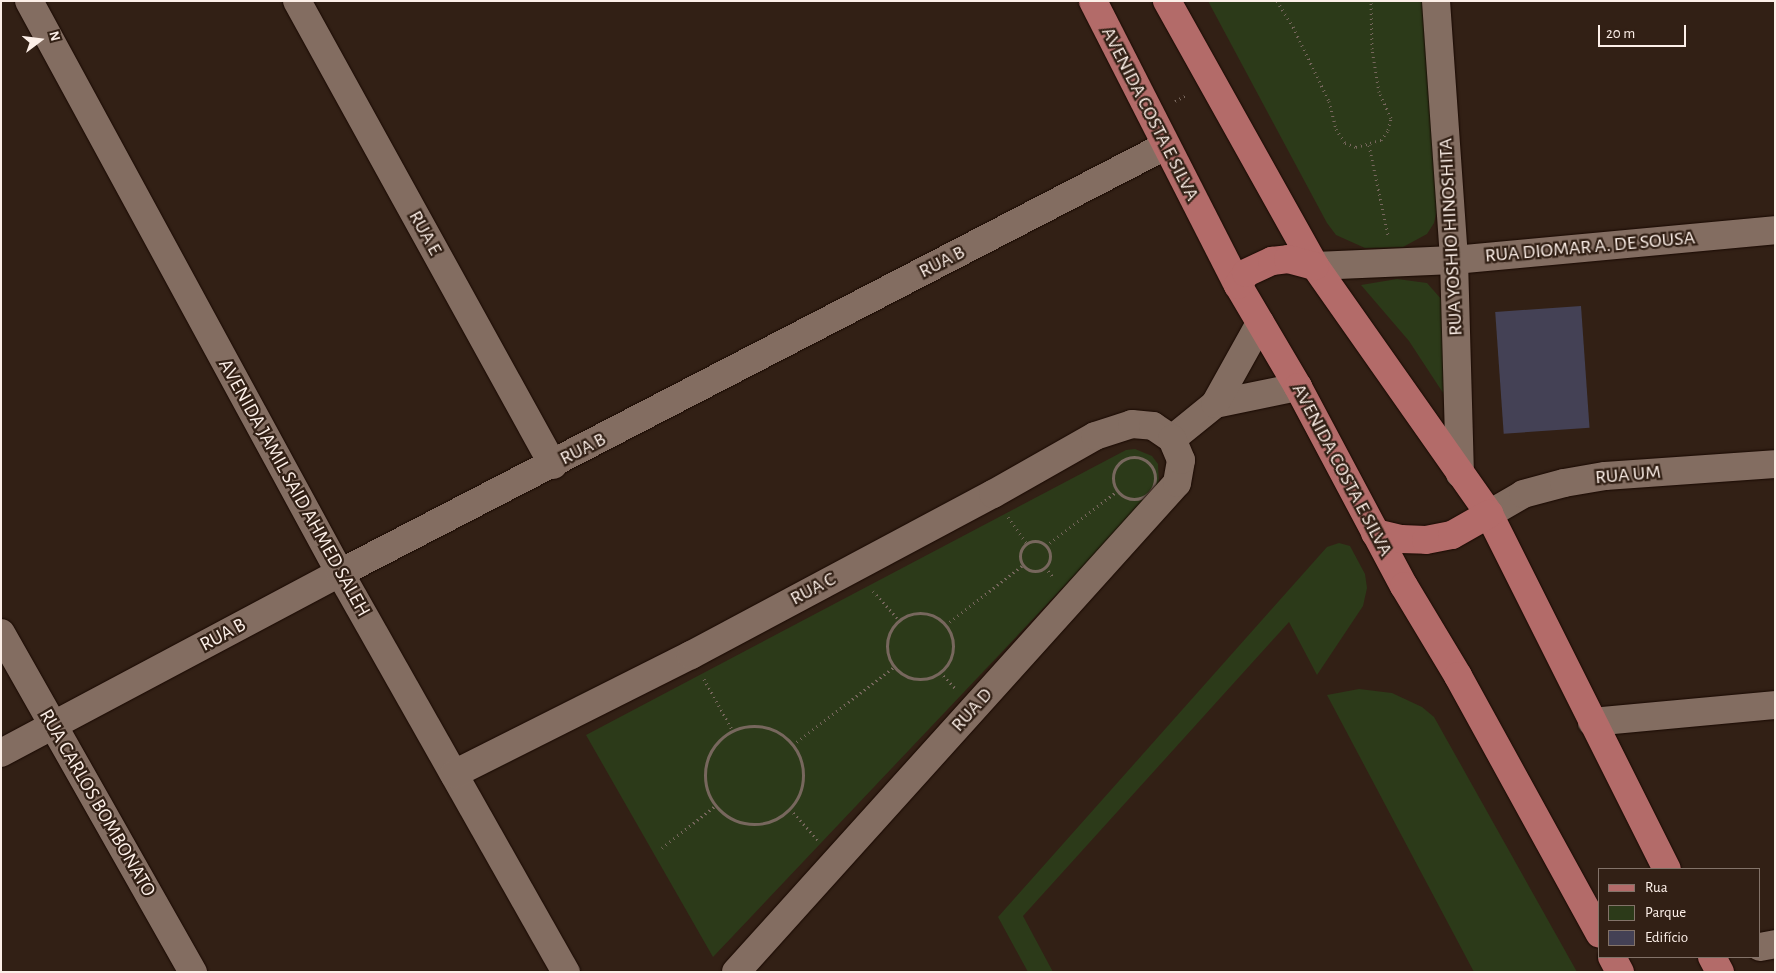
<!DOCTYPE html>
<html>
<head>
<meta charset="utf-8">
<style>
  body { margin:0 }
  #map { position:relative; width:1776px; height:973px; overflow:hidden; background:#322015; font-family:"Alegreya Sans",sans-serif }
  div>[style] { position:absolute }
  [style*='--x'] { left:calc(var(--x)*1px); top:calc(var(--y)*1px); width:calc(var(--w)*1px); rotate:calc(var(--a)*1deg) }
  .green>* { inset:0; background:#2c3a19 }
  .building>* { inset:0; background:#444155; transform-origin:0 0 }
  .path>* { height:3px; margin-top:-1.5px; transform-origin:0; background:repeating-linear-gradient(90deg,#77675d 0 1px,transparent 0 5px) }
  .path>.ring { margin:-1.5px; padding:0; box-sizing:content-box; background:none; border:3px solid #77675d; border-radius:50% }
  .roads { filter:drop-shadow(0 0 1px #190902) drop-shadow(0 0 1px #190902) }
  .minor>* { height:28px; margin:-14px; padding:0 14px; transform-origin:14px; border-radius:14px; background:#836d61 }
  .major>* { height:28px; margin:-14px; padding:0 14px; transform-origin:14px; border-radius:14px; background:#b36b69 }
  span { translate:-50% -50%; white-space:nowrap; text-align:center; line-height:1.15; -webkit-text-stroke:4.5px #322015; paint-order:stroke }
  .street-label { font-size:20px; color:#fcefe8 }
  .frame { position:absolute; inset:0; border:2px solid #fcefe8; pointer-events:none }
  .legend { position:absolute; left:1598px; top:868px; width:162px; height:90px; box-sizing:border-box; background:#322015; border:1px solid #837369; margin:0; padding:6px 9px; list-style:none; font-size:15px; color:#fcefe8 }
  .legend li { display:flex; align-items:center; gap:10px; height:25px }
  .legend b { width:25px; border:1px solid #837369 }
  .north { position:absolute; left:15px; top:15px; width:50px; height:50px; -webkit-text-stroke:4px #322015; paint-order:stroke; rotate:75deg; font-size:14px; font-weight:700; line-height:20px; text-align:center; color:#fcefe8 }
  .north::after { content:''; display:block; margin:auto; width:18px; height:22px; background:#fcefe8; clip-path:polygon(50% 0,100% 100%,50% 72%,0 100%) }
  .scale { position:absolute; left:1598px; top:25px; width:88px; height:22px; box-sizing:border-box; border:2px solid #fcefe8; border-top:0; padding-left:6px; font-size:15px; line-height:18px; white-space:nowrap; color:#fcefe8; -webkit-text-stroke:4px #322015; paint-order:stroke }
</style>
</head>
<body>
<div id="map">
  <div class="green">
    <i style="clip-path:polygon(1208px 1px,1426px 1px,1437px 210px,1434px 223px,1427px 234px,1403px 247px,1365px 248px,1336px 235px,1327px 223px)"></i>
    <i style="clip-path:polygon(1397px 279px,1427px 283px,1442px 300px,1449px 402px,1409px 341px,1361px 285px)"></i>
    <i style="clip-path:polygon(1135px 449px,1152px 456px,1158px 464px,1159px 486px,713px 957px,586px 735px,1126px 450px)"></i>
    <i style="clip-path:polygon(1339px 543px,1350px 546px,1365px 574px,1367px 588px,1363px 606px,1317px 675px,1289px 622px,1023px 916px,1053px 972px,1028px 972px,998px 917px,1327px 547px)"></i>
    <i style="clip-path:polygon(1359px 689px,1392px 693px,1422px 707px,1434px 717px,1577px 972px,1474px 972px,1327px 695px)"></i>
  </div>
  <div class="building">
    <i style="left:1581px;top:306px;width:122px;height:86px;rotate:86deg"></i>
  </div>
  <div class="path">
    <i style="--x:1277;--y:1;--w:31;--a:58"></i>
    <i style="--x:1293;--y:27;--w:82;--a:64.1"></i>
    <i style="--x:1329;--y:101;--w:29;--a:76"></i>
    <i style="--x:1336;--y:129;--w:17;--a:57"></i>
    <i style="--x:1345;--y:143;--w:12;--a:20"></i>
    <i style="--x:1356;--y:147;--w:26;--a:-16"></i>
    <i style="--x:1381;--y:140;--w:12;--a:-55"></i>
    <i style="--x:1388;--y:130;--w:12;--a:-76"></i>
    <i style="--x:1391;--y:118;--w:29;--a:-115"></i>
    <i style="--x:1379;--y:92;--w:44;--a:-99.2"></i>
    <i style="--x:1372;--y:49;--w:48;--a:-91.2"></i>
    <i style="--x:1175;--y:101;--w:13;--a:-27"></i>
    <i style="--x:1369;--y:145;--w:92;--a:78.1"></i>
    <i class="ring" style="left:1113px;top:457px;width:39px;height:39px"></i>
    <i style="--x:1008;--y:517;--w:32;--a:55"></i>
    <i class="ring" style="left:1020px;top:541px;width:27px;height:27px"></i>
    <i style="--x:1046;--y:546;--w:88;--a:-37.6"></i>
    <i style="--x:1045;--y:567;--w:14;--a:51"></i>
    <i style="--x:873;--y:591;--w:39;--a:48"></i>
    <i class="ring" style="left:887px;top:613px;width:63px;height:63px"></i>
    <i style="--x:946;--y:625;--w:98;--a:-37.9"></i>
    <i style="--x:940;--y:672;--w:22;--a:47"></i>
    <i style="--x:704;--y:679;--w:60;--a:60.9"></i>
    <i class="ring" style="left:705px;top:726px;width:95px;height:95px"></i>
    <i style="--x:793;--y:745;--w:128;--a:-37.7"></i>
    <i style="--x:790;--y:809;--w:42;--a:47.9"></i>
    <i style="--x:662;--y:848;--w:68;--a:-38.4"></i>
  </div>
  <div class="roads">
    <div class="minor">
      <i style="--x:29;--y:1;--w:651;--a:61.47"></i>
      <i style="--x:340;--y:573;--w:459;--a:60.5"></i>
      <i style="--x:297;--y:1;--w:530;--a:61.11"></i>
      <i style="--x:1436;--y:1;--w:260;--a:86"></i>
      <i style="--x:1454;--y:260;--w:214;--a:88.4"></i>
      <i style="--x:1315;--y:266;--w:139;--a:-2.5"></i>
      <i style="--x:1454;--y:260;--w:322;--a:-5.3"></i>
      <i style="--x:1215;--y:404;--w:85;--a:-11.6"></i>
      <i style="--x:1172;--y:439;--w:55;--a:-39.1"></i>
      <i style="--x:1215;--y:404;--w:93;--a:-60.9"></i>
      <i style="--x:1489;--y:514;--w:39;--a:-30"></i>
      <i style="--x:1523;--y:494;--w:42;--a:-15"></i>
      <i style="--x:1564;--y:483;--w:42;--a:-9.7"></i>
      <i style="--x:1605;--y:476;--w:170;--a:-4"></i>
      <i style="--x:1;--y:633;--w:390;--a:60.5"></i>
      <i style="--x:1592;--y:722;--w:184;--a:-5.3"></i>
      <i style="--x:1;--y:753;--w:384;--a:-28"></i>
      <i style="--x:340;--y:573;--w:929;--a:-27.36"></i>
      <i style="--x:454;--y:774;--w:265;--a:-26.7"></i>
      <i style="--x:691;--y:655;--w:342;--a:-28.1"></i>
      <i style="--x:993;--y:494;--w:117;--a:-29.6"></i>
      <i style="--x:1095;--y:436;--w:39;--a:-18"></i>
      <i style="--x:1132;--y:424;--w:21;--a:5"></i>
      <i style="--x:1153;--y:426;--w:23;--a:34"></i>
      <i style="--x:1760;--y:947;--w:15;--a:-11"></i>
      <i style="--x:736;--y:972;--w:658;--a:-47.95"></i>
      <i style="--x:1177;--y:483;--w:23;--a:-80"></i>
      <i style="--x:1181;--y:460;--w:23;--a:-113"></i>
    </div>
    <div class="major">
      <i style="--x:1093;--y:1;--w:319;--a:63"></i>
      <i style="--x:1238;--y:285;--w:118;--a:59.5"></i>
      <i style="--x:1298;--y:387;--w:225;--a:62"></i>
      <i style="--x:1404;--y:586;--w:105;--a:59"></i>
      <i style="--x:1458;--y:676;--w:294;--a:61.2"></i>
      <i style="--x:1167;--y:1;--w:304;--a:60.8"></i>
      <i style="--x:1315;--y:266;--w:303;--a:54.9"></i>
      <i style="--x:1489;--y:514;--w:397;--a:63.4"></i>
      <i style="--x:1238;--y:285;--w:14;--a:-56"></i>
      <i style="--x:1246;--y:273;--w:29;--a:-25"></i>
      <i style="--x:1272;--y:261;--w:16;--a:-7"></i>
      <i style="--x:1288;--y:259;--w:28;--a:15"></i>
      <i style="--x:1375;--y:533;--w:27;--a:13"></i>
      <i style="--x:1401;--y:539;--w:25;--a:2"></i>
      <i style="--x:1426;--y:540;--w:26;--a:-11"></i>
      <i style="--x:1452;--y:535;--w:43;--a:-29.6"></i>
      <i style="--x:1612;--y:957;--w:17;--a:62"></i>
      <i style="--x:1712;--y:957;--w:17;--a:62"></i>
    </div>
  </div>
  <div class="street-label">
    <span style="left:1150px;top:114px;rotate:63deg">AVENIDA COSTA E SILVA</span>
    <span style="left:425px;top:233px;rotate:61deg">RUA E</span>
    <span style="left:1451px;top:237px;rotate:-93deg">RUA YOSHIO HINOSHITA</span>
    <span style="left:1590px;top:247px;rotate:-5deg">RUA DIOMAR A. DE SOUSA</span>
    <span style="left:942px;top:262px;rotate:-27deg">RUA B</span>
    <span style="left:583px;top:449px;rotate:-27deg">RUA B</span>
    <span style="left:1342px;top:470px;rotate:62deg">AVENIDA COSTA E SILVA</span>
    <span style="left:1628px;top:475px;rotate:-5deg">RUA UM</span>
    <span style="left:294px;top:488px;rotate:61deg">AVENIDA JAMIL SAID AHMED SALEH</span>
    <span style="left:813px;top:589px;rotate:-28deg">RUA C</span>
    <span style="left:223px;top:635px;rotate:-28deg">RUA B</span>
    <span style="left:972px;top:710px;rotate:-48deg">RUA D</span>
    <span style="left:97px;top:803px;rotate:60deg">RUA CARLOS BOMBONATO</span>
  </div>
  <div class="frame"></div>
  <ul class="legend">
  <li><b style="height:6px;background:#b36b69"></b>Rua</li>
  <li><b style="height:14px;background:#2c3a19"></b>Parque</li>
  <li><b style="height:14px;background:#444155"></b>Edifício</li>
  </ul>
  <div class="north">N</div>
  <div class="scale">20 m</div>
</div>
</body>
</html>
